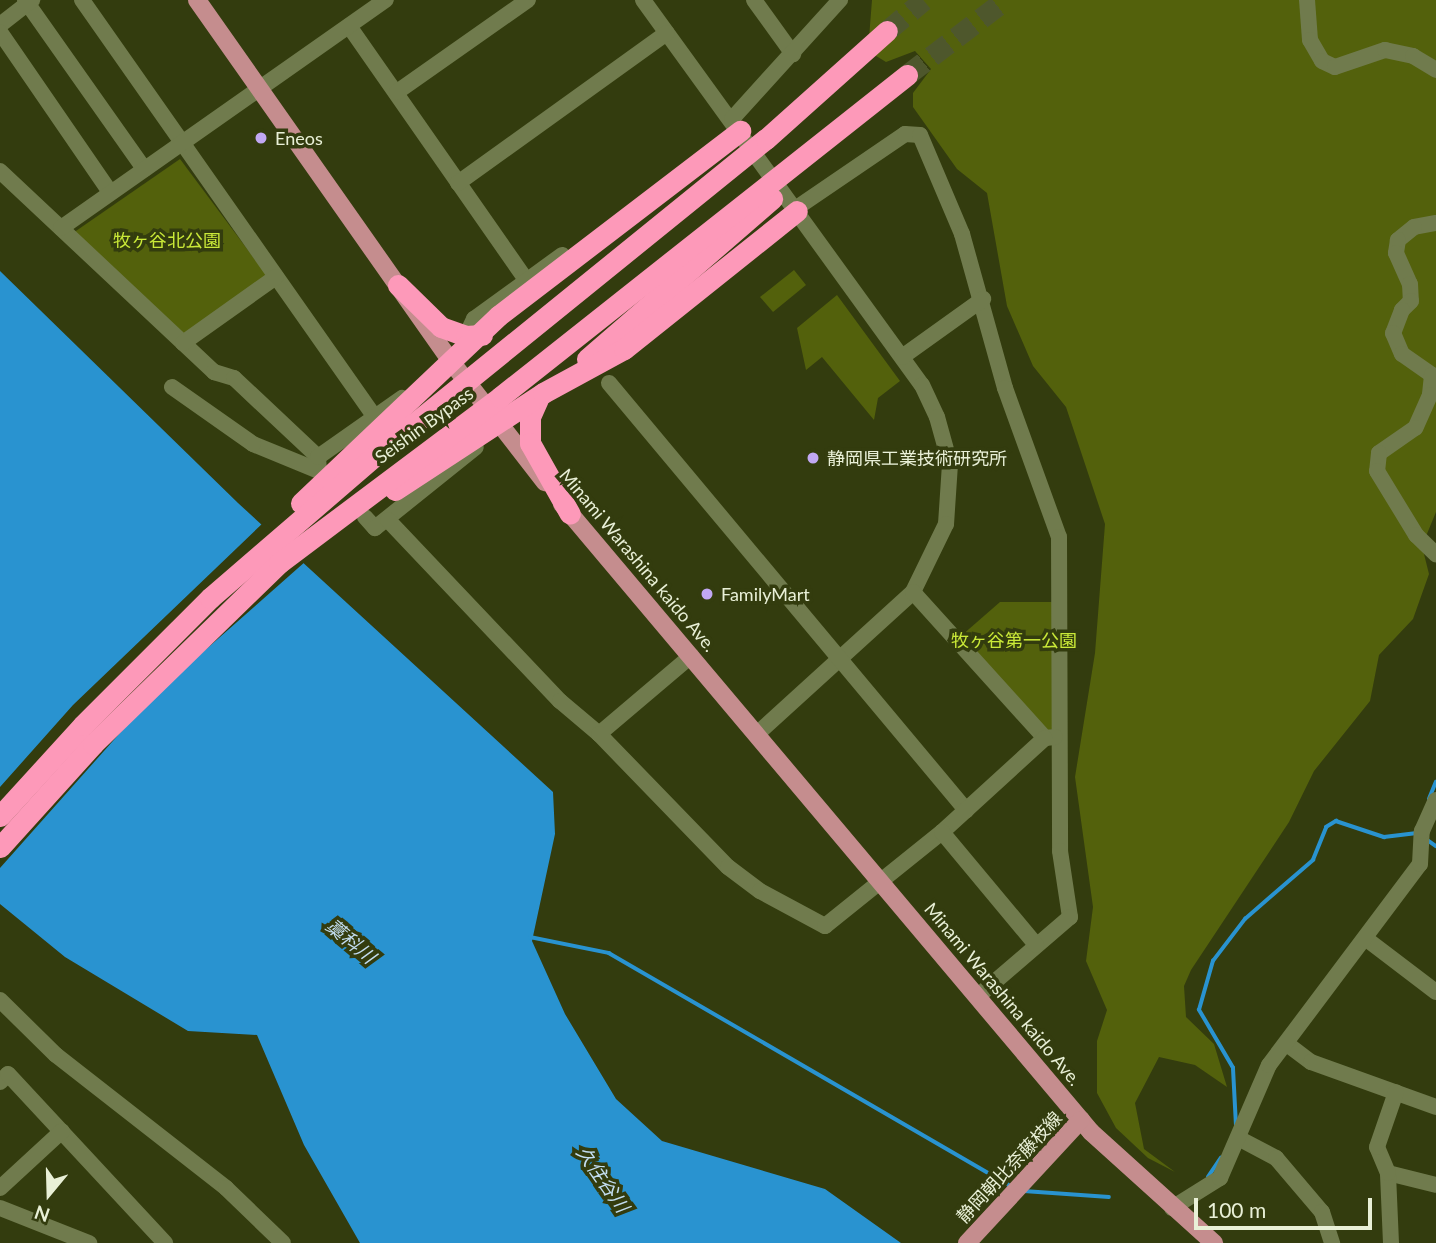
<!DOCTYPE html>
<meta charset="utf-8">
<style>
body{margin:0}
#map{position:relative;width:1436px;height:1243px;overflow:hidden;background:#333c0e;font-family:Lato,"Noto Sans JP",sans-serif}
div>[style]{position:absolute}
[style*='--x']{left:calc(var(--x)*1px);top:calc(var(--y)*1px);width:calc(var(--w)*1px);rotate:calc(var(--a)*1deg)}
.green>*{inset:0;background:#53610c}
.water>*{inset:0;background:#2993d0}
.pier>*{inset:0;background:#333c0e}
.stream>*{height:3.5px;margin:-1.75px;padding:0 1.75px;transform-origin:1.75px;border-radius:1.75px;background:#2993d0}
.highway-tunnel>*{height:21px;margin-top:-10.5px;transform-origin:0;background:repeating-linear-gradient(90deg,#4e572c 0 21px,transparent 0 31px)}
.minor>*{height:16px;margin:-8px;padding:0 8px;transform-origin:8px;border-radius:8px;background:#707b4d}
.major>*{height:18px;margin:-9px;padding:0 9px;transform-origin:9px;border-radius:9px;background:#c58d8e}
.highway>*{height:21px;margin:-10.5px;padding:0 10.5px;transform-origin:10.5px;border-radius:10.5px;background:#fd99b9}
.dots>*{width:19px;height:19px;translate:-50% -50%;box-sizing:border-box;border:4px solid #333c0e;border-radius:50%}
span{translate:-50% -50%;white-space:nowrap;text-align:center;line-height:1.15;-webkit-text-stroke:7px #333c0e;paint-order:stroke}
.poi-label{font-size:18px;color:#e9f0d7}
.left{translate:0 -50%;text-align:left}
.park-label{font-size:18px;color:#cae938}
.street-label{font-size:18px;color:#e9f0d7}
.water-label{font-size:19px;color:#c3ddf0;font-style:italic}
.north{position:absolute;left:14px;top:1159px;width:70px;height:70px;-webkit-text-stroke:5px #333c0e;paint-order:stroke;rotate:199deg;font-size:19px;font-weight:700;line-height:28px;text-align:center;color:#e9f0d7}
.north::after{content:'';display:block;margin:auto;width:24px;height:32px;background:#e9f0d7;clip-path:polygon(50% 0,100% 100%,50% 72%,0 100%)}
.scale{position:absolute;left:1194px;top:1198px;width:178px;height:32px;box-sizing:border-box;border:4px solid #e9f0d7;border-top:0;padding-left:9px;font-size:21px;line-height:24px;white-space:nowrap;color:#e9f0d7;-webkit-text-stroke:5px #333c0e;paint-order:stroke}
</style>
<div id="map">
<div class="green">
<i style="clip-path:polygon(872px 0,1436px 0,1436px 512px,1422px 546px,1429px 574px,1413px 619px,1379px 655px,1370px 701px,1314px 771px,1289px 822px,1191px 970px,1184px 986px,1186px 1017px,1214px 1044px,1227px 1087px,1195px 1065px,1159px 1057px,1135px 1103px,1144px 1149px,1175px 1172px,1148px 1158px,1116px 1128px,1097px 1093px,1097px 1041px,1107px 1010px,1086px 961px,1093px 907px,1075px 777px,1095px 653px,1105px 524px,1066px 407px,1033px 366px,1007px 306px,987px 193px,957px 169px,913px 107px,913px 93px,931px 69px,915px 51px,886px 62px,868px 51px)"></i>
<i style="clip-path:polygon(180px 159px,268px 277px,183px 336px,73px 233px)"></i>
<i style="clip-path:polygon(794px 270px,806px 285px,773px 312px,760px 297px)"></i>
<i style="clip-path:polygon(837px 295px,900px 381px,878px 398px,874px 420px,822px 357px,806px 370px,797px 328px)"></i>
<i style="clip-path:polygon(1000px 602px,1053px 602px,1052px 729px,1045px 732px,961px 636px)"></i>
</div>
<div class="water">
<i style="clip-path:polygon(0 271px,238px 503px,553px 792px,555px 834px,532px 941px,565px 1014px,616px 1099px,662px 1141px,825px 1189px,901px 1243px,360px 1243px,304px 1145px,257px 1035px,188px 1031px,65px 957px,0 904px)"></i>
</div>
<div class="pier">
<i style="clip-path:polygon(264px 522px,306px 561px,152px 697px,0 868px,0 787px,73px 705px)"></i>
</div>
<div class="stream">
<i style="--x:1429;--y:799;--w:18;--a:-68"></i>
<i style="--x:1426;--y:839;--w:12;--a:35"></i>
<i style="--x:530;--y:937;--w:81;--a:11.4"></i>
<i style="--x:609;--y:953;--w:465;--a:30.1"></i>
<i style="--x:1236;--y:1126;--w:58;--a:-93"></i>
<i style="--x:1233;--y:1068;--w:67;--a:-120.4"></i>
<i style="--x:1199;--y:1010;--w:51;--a:-74.1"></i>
<i style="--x:1213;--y:961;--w:53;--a:-52.7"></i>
<i style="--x:1245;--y:919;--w:90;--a:-40.9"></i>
<i style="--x:1313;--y:860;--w:35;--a:-68"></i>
<i style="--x:1326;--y:827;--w:12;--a:-31"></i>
<i style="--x:1336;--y:821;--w:51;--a:18.4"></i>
<i style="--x:1384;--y:837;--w:33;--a:-7"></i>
<i style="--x:1208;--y:1177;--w:23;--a:-56"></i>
<i style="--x:1024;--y:1191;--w:85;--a:4"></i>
</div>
<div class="highway-tunnel">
<i style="--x:887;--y:31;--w:48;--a:-40"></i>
<i style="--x:907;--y:75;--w:123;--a:-37.4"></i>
</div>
<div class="minor">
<i style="--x:25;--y:0;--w:207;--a:54.8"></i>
<i style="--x:82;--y:0;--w:508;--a:54.93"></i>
<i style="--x:643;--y:0;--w:475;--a:54.1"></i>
<i style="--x:922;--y:385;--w:35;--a:65"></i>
<i style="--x:937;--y:417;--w:49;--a:74.5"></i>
<i style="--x:950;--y:464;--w:60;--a:93.8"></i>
<i style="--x:946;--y:524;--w:76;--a:115.9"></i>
<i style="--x:913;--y:592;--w:211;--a:137.7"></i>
<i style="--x:754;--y:0;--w:67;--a:54.2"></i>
<i style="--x:1307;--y:0;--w:40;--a:85.7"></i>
<i style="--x:1310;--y:40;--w:24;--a:60"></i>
<i style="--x:1322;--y:61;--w:14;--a:25"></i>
<i style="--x:1335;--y:67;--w:53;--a:-18.8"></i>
<i style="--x:1385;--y:50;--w:29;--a:12"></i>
<i style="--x:1413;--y:56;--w:27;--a:31"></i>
<i style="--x:0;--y:25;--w:41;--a:-38"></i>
<i style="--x:349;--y:26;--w:310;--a:55.1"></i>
<i style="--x:0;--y:32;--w:194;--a:55.5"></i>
<i style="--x:397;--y:92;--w:160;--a:-35.1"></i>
<i style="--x:732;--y:119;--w:161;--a:-47.8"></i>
<i style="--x:0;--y:171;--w:294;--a:43.2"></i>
<i style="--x:214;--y:372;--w:21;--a:17"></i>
<i style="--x:234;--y:378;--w:115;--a:43.2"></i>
<i style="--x:318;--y:457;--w:14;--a:86"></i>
<i style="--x:319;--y:471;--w:71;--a:-157.8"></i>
<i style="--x:253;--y:444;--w:99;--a:-144.9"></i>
<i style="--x:458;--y:183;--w:257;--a:-35.7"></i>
<i style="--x:795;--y:209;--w:133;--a:-34.3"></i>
<i style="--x:905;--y:134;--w:15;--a:4"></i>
<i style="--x:920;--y:135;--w:108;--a:67"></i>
<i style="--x:962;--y:234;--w:160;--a:74.4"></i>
<i style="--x:1005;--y:388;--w:158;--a:70.1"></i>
<i style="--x:1059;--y:537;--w:314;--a:89.8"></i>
<i style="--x:1060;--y:851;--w:67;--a:81.4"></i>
<i style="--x:1070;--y:917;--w:121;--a:139.3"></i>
<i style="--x:1436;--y:223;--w:22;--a:170"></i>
<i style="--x:1414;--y:227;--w:21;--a:141"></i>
<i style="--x:1398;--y:240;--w:13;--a:99"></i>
<i style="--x:1396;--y:253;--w:34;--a:66"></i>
<i style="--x:1410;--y:284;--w:17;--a:87"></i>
<i style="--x:1411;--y:301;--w:13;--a:135"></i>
<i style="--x:1402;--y:310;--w:25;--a:111"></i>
<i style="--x:1393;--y:333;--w:23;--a:67"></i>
<i style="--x:1402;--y:354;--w:37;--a:35"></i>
<i style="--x:1432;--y:375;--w:20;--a:96"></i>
<i style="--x:1430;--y:395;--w:36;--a:114"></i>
<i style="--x:1415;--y:428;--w:44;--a:145.2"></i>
<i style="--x:1379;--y:453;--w:18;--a:96"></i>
<i style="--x:1377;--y:471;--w:75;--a:58.6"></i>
<i style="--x:1416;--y:535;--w:28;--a:44"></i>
<i style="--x:61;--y:228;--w:397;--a:-35.1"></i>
<i style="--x:466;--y:336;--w:19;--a:-65"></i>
<i style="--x:474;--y:319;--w:109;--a:-36"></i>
<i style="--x:183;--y:343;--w:114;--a:-35.4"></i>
<i style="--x:902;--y:357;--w:100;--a:-35.6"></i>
<i style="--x:609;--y:383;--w:557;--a:50.1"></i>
<i style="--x:318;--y:457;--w:103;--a:-35.1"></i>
<i style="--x:365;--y:517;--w:15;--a:48"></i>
<i style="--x:375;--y:528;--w:129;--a:-38.7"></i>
<i style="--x:388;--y:520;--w:250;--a:46.5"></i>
<i style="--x:560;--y:701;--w:51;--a:40.2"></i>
<i style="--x:599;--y:734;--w:121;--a:-40.3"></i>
<i style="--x:913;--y:592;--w:197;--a:47.9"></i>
<i style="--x:1045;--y:738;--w:10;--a:-6"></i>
<i style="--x:599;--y:734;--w:185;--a:45.9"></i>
<i style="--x:728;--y:867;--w:40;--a:37"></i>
<i style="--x:760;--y:891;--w:74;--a:28.3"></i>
<i style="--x:825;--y:926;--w:150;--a:-38.8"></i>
<i style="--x:942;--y:832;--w:139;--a:-42.4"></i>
<i style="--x:942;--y:832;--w:147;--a:50.2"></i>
<i style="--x:1365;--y:938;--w:89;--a:37.3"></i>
<i style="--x:0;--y:1000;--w:78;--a:44.5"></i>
<i style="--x:56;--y:1055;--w:216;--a:38"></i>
<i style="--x:226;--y:1188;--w:79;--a:44"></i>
<i style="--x:1287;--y:1044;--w:30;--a:37"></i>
<i style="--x:1311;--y:1062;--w:133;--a:19.8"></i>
<i style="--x:0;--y:1082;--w:11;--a:-45"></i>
<i style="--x:8;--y:1074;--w:231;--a:47.1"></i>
<i style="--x:1240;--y:1139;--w:41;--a:27.8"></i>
<i style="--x:1276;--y:1158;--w:71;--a:49.6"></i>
<i style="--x:1322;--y:1212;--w:33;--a:72"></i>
<i style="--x:1388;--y:1173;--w:49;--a:14"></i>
<i style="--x:0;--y:1188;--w:84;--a:-42.6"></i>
<i style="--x:0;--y:1208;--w:96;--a:21.5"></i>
<i style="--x:1172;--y:1208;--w:57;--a:-32"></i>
<i style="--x:1220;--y:1178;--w:123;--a:-66.6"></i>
<i style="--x:1269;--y:1065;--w:251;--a:-53.1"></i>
<i style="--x:1420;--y:864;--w:33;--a:-87"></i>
<i style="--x:1422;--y:831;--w:34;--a:-66"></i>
<i style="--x:1391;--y:1243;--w:70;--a:-92.5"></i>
<i style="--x:1388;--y:1173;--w:28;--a:-113"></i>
<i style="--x:1377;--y:1147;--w:58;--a:-70.9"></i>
</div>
<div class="major">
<i style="--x:197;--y:0;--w:445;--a:54.9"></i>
<i style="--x:453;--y:364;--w:150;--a:52.1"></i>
<i style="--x:562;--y:504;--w:821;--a:49.89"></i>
<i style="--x:1091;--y:1132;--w:166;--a:42.1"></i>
<i style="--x:967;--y:1243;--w:168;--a:-47.2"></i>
</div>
<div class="highway">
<i style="--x:398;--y:285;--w:60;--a:44.3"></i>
<i style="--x:441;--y:327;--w:27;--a:20"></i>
<i style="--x:466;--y:336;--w:16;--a:-4"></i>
<i style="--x:587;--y:359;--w:245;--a:-40.9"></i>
<i style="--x:538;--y:399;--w:20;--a:114"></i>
<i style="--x:530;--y:417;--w:26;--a:90"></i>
<i style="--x:530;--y:443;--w:81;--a:60.6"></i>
<i style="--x:395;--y:490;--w:177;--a:-33.2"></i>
<i style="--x:543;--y:393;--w:92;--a:-28.5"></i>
<i style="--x:624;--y:349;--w:221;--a:-38.6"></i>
<i style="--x:301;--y:503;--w:272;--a:-43.5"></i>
<i style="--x:498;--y:316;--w:305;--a:-37.4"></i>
<i style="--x:0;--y:816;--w:123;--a:-47.6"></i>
<i style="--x:83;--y:725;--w:180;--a:-45"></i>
<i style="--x:210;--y:598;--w:230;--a:-40.8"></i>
<i style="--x:384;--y:448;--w:491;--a:-39"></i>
<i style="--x:766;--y:139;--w:162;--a:-41.8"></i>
<i style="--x:0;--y:847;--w:139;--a:-47.9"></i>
<i style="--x:93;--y:744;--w:260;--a:-44.2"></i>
<i style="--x:279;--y:563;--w:276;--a:-36.9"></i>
<i style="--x:500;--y:397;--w:519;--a:-38.35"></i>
</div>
<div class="dots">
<i style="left:261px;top:138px;background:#c1a8f3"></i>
<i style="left:813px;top:458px;background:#c1a8f3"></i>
<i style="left:707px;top:594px;background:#c1a8f3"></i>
</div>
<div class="poi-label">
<span class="left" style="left:275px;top:138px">Eneos</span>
<span class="left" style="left:827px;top:458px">静岡県工業技術研究所</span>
<span class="left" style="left:721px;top:594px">FamilyMart</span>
</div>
<div class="park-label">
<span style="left:167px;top:240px">牧ヶ谷北公園</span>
<span style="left:1014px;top:640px">牧ヶ谷第一公園</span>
</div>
<div class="street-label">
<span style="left:424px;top:425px;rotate:-36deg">Seishin Bypass</span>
<span style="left:638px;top:560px;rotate:50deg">Minami Warashina kaido Ave.</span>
<span style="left:1003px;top:994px;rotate:50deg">Minami Warashina kaido Ave.</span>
<span style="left:1009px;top:1167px;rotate:-47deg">静岡朝比奈藤枝線</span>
</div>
<div class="water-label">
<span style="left:351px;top:941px;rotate:40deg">藁科川</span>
<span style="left:603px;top:1179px;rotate:55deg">久住谷川</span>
</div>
<div class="north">N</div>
<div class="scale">100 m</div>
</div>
